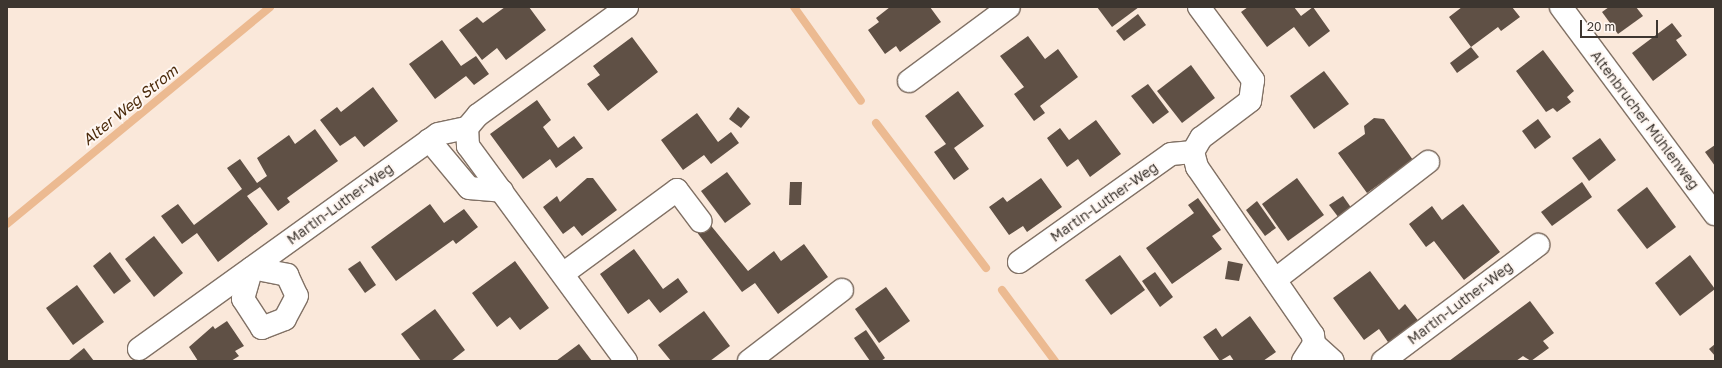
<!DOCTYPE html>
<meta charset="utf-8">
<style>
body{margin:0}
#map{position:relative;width:1722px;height:368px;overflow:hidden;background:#fae8da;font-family:"Golos Text",sans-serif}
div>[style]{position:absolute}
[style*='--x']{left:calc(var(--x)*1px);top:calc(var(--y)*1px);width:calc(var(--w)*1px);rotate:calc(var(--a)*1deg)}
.stream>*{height:8px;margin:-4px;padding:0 4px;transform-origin:4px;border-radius:4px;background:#ecba91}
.building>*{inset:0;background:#5f5045}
.roads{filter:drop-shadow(1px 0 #817165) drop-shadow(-1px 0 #817165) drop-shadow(0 1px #817165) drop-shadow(0 -1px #817165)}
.minor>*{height:22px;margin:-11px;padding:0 11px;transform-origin:11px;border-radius:11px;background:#fff}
span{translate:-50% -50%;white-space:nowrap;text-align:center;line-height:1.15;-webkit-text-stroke:4px #fff7f2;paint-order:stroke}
.street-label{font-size:14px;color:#3d3630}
.water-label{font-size:15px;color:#4b2a0a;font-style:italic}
.frame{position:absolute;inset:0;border:8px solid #3d3630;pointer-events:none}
.scale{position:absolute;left:1580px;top:20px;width:78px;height:18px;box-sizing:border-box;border:2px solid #3d3630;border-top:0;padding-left:5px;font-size:12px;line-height:14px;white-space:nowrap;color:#3d3630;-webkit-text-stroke:3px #fff7f2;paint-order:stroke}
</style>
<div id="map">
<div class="stream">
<i style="--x:794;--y:7;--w:115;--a:54.5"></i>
<i style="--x:876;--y:123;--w:182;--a:52.8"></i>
<i style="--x:7;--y:224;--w:341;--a:-39.5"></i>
<i style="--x:1002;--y:290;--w:89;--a:53.3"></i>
</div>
<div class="building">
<i style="clip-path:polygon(505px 7px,529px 7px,546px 30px,506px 60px,497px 48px,482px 60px,459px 30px,477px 17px,483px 23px)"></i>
<i style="clip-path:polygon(890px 7px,930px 7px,941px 22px,900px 52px,896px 46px,885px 54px,868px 30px,879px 22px,876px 18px)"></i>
<i style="clip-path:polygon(1097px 7px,1139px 7px,1112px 27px)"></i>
<i style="clip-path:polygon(1248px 7px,1294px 7px,1301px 16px,1313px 7px,1330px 31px,1309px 47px,1294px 27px,1267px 47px,1241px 12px)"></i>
<i style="clip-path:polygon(1462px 7px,1512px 7px,1520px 17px,1501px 31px,1498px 27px,1471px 47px,1449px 17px)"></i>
<i style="clip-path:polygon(1609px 7px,1636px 7px,1643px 16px,1618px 34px,1602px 12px)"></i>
<i style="clip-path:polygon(1138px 14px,1146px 25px,1124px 41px,1116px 31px)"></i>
<i style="clip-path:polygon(1672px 23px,1682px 36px,1676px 40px,1687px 55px,1653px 81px,1632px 53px)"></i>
<i style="clip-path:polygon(1028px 36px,1045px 59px,1058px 49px,1078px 77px,1040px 106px,1045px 113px,1034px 121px,1014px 94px,1024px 87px,1000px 56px)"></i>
<i style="clip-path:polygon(632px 37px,658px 72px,608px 111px,587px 84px,600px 75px,593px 66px)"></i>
<i style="clip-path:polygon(442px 40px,461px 66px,476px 56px,489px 74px,474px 85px,466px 76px,435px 99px,409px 64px)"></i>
<i style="clip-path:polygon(1471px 47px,1479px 57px,1457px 73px,1450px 63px)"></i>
<i style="clip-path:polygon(1543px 50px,1574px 91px,1567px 97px,1571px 102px,1557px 112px,1553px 108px,1546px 112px,1516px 71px)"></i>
<i style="clip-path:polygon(1191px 65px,1215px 98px,1182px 123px,1157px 91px)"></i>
<i style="clip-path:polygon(1324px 71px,1349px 104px,1314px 129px,1290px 96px)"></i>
<i style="clip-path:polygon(1148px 84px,1169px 112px,1153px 124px,1131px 96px)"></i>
<i style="clip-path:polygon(373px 87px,398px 121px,364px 147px,355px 136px,340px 146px,320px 120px,337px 107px,341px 112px)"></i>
<i style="clip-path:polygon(958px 91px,984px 126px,954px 148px,969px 169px,954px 180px,934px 152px,946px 144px,925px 116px)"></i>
<i style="clip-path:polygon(537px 100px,551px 120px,543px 127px,558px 148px,574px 136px,583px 148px,556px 168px,550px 159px,523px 179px,490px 134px)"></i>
<i style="clip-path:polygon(738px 107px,750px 117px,741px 128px,729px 119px)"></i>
<i style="clip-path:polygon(697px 113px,718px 142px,731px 132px,739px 143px,711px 164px,704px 155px,683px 170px,661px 140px)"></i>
<i style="clip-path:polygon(1374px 118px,1384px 119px,1413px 160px,1367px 193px,1338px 153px,1365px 134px,1364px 126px)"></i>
<i style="clip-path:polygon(1538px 119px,1551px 137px,1535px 149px,1522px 131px)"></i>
<i style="clip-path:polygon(1096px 120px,1121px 154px,1090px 177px,1078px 159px,1067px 167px,1047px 138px,1060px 128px,1069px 140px)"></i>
<i style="clip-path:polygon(315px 129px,338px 161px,287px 198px,290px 202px,278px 211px,260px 187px,247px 196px,268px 224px,218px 262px,197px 233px,182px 244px,161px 216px,178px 204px,194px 225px,242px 189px,227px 168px,240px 159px,257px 183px,267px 176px,257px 158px,289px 135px,295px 144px)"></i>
<i style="clip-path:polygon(1600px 138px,1616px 160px,1589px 181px,1572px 158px)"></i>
<i style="clip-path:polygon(1715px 145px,1715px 166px,1705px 152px)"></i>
<i style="clip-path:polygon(727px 172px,751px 204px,725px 223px,701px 191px)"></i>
<i style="clip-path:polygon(587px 178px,593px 178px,617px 210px,582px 236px,574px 226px,563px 234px,543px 207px,557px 196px,560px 202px)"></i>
<i style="clip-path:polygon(1041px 178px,1062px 207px,1027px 232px,1023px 226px,1009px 235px,989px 207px,1003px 197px,1007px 202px)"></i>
<i style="clip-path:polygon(1297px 178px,1324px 215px,1288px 241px,1262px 204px)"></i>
<i style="clip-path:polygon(790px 182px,802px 182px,801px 205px,789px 205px)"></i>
<i style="clip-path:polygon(1582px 182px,1592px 197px,1552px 226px,1541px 212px)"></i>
<i style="clip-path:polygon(1647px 187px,1676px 227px,1647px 249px,1617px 210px)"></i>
<i style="clip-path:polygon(1343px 196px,1352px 209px,1339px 218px,1329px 205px)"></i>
<i style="clip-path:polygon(1198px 198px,1221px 230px,1212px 236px,1222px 249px,1172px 284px,1146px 248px,1194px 213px,1188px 205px)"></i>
<i style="clip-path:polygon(1257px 201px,1276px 228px,1265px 236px,1246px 210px)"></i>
<i style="clip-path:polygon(430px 204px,444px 223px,464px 209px,478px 227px,456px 244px,453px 240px,396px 281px,371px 247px)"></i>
<i style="clip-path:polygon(1463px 204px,1500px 252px,1464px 280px,1434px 241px,1426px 247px,1409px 224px,1432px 206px,1442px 220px)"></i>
<i style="clip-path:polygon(708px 222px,748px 271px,774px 251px,781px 261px,804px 244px,828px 277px,778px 314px,755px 283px,742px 292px,696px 231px)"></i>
<i style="clip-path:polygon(154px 236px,183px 273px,154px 297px,125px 259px)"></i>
<i style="clip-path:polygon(634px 249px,663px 289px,678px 278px,688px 292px,660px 313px,649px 299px,628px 314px,600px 274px)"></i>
<i style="clip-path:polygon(110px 252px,131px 281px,114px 294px,93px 266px)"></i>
<i style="clip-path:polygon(1120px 255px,1145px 290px,1111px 315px,1085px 280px)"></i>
<i style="clip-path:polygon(1690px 255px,1715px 289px,1680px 316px,1655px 283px)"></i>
<i style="clip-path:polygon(360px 261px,376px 285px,365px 293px,348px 269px)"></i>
<i style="clip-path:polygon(515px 261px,549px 308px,520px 330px,510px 317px,497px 327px,472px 293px)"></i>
<i style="clip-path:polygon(1228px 261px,1243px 264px,1239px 281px,1225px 279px)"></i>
<i style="clip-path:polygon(1370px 271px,1399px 310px,1405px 304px,1420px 323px,1390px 345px,1379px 329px,1364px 340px,1333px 298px)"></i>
<i style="clip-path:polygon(1155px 272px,1173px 297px,1160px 307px,1142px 281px)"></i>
<i style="clip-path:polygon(77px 285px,104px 322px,73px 345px,46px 308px)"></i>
<i style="clip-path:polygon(886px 287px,910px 321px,879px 343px,855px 309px)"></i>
<i style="clip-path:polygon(1530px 301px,1554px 333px,1543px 341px,1549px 348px,1531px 361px,1523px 356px,1516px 361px,1449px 361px)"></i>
<i style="clip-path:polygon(435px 309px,465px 350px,451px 361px,421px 361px,401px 334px)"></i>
<i style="clip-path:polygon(704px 311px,730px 346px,710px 361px,671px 361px,658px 345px)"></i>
<i style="clip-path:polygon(1250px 316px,1276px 352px,1263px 361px,1234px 361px,1230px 355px,1220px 361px,1203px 337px,1216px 328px,1222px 337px)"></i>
<i style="clip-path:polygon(227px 321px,244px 346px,235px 351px,239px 356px,231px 361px,198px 361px,189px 347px,213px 326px,215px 329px)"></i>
<i style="clip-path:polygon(866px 330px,885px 358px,881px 361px,870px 361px,854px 338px)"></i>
<i style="clip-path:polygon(579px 344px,592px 361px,556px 361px)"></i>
<i style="clip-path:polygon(1715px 344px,1715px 356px,1709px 349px)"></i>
<i style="clip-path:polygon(84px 348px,94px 361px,68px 361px)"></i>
</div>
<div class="roads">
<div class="minor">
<i style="--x:1199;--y:7;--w:91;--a:53.5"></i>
<i style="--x:1253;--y:80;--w:21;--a:98"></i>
<i style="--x:1250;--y:101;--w:61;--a:142.9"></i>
<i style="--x:1201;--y:138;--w:16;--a:120"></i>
<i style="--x:1193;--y:152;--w:16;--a:75"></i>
<i style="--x:1197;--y:167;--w:204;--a:55.4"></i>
<i style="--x:1313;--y:335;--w:9;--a:84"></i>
<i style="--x:1314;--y:344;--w:20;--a:123"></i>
<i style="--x:1561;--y:7;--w:258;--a:53.4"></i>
<i style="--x:909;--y:81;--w:124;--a:-36.5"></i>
<i style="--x:429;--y:140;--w:62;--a:50.2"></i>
<i style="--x:469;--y:188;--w:33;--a:5"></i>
<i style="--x:1019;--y:262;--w:186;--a:-35.4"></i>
<i style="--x:1171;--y:154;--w:22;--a:-5"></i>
<i style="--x:252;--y:268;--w:36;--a:11"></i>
<i style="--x:287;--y:275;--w:23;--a:65"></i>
<i style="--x:297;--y:296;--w:26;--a:118"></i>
<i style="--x:285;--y:319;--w:25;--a:159"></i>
<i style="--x:262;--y:328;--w:35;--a:-123"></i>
<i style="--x:243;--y:299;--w:32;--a:-74"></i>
<i style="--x:564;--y:273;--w:140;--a:-36.3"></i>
<i style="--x:677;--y:190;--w:39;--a:53"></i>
<i style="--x:1276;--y:279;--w:192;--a:-37.6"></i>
<i style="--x:1314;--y:344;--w:25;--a:42"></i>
<i style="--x:139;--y:349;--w:368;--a:-35.7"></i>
<i style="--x:438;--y:134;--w:30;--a:-12"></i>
<i style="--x:626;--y:361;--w:267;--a:-126.3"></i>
<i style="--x:468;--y:146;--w:18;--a:-93"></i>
<i style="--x:467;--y:128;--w:17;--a:-50"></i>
<i style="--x:478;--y:115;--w:184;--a:-35.9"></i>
<i style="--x:749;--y:361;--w:117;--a:-37.4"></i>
<i style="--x:1383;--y:361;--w:194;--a:-36.8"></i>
</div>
</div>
<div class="street-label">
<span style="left:1645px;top:120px;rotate:53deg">Altenbrucher Mühlenweg</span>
<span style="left:1104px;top:202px;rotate:-35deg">Martin-Luther-Weg</span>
<span style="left:340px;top:204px;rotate:-36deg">Martin-Luther-Weg</span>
<span style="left:1460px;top:303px;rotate:-37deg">Martin-Luther-Weg</span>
</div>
<div class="water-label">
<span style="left:130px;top:105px;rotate:-39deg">Alter Weg Strom</span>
</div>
<div class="frame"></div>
<div class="scale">20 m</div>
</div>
